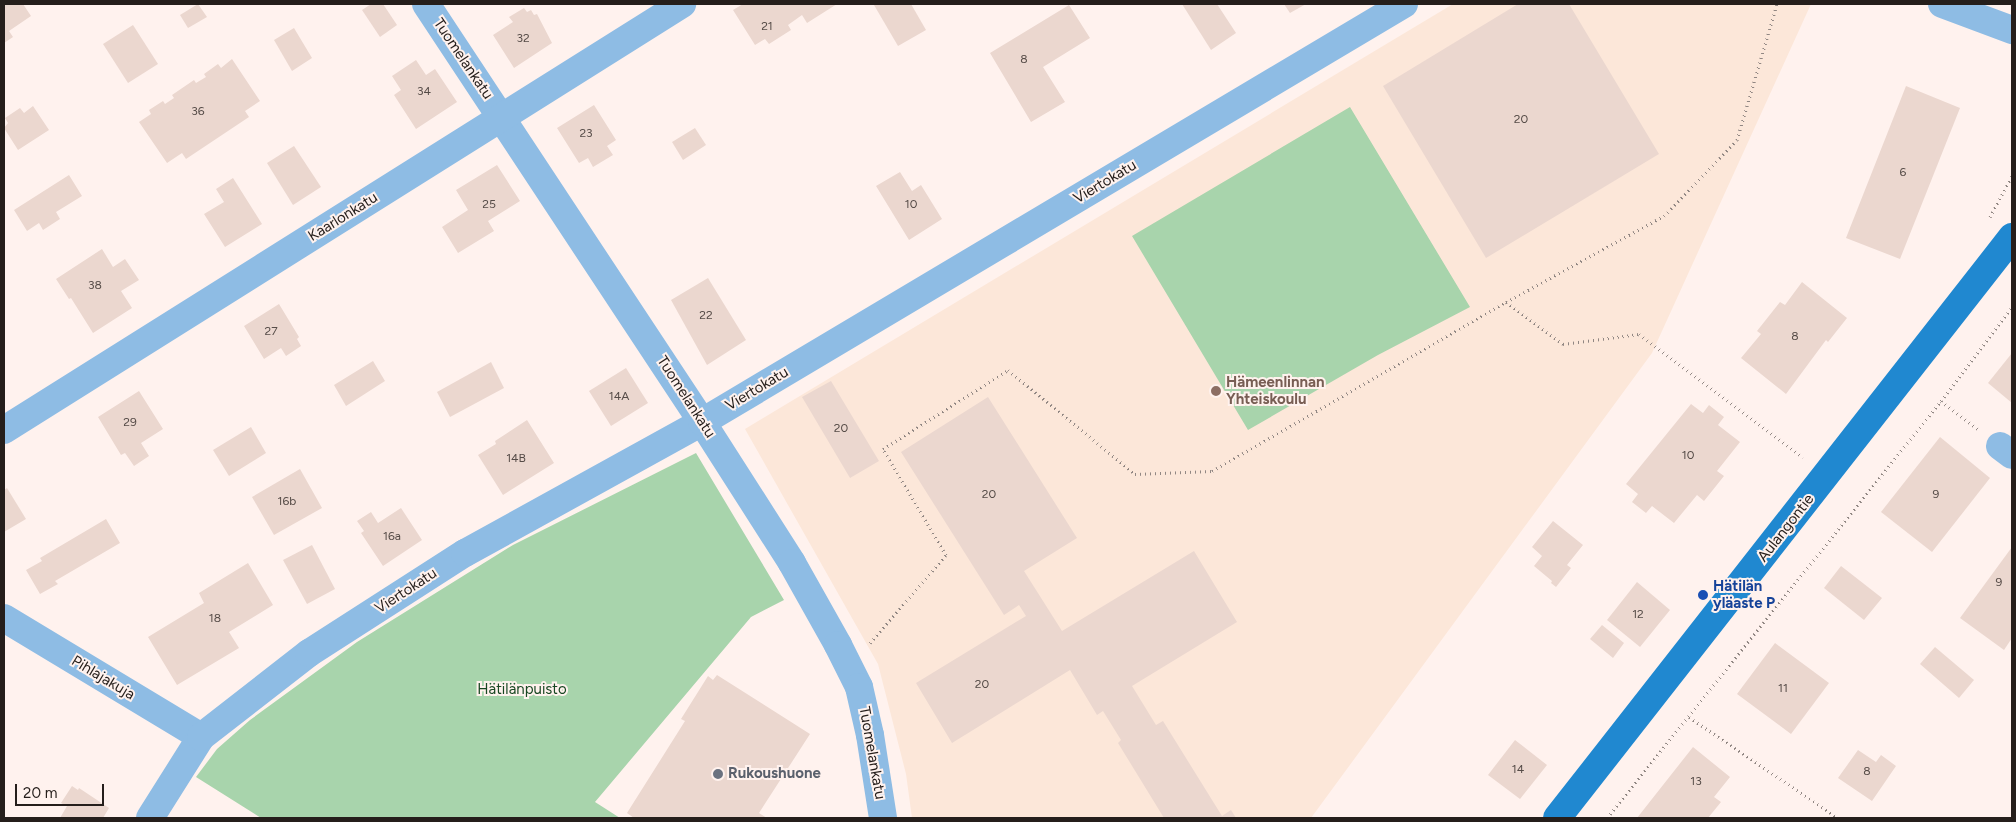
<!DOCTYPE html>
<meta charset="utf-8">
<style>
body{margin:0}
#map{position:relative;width:2016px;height:822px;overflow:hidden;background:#fff2ee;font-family:Figtree,sans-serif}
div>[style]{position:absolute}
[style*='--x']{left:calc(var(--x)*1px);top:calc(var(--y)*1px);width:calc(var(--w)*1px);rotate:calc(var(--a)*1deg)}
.education>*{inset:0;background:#fce7d9}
.green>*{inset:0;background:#a8d4ac}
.building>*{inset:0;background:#ebd7cf}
.path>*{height:3px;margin-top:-1.5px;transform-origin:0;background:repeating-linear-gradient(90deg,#918783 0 1px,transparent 0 5px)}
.minor>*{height:28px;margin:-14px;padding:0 14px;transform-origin:14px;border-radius:14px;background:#8ebce4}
.major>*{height:28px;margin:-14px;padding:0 14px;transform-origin:14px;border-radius:14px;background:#2088d0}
.dots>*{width:14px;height:14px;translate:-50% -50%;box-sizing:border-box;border:2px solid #fff2ee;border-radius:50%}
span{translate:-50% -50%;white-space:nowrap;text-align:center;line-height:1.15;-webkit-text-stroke:4px #fff2ee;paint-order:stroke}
.number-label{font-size:12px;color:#564c48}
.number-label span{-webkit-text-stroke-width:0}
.street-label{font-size:15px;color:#251e1b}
.education-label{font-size:15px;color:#785e54;font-weight:700}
.left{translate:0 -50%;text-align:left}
.transit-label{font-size:15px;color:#164399;font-weight:700}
.park-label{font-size:15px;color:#184722}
.worship-label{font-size:15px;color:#5b616d;font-weight:700}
.frame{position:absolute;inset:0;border:5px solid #251e1b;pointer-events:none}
.scale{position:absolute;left:15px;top:784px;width:89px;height:22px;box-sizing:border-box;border:2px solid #251e1b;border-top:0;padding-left:6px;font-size:15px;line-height:18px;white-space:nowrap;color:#251e1b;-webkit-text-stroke:4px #fff2ee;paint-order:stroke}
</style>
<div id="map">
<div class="education">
<i style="clip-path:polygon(1453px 4px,1811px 4px,1652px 353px,1311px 818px,912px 818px,906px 774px,878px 664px,745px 429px)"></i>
</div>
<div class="green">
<i style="clip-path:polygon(1350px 107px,1470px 307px,1378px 355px,1248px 430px,1132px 236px)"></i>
<i style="clip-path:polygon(696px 453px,784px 600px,751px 617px,595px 802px,620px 818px,261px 818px,196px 777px,217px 749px,250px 720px,357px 642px,513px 545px)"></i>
</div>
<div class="building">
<i style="clip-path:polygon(4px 4px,23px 4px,31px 16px,9px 31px,13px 37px,4px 43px)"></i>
<i style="clip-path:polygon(198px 4px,207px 17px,188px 28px,180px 15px)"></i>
<i style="clip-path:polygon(371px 4px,383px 4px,397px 25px,380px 37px,362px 10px)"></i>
<i style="clip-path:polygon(743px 4px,837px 4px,807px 23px,802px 15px,788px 25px,791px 30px,769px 44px,765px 39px,755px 45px,733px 10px)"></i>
<i style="clip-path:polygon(877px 4px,911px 4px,926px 30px,898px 46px,874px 5px)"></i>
<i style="clip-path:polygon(1182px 4px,1217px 4px,1236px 33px,1211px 50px)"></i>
<i style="clip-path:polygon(1284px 4px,1306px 4px,1290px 13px)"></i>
<i style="clip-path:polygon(1518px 4px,1569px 4px,1659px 154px,1486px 258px,1383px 86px)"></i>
<i style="clip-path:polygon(1069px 5px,1090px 38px,1043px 67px,1065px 102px,1031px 122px,990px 53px)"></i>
<i style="clip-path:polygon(524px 8px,527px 12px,531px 10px,534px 15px,537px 14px,552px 43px,514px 68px,493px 35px,513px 22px,509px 17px)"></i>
<i style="clip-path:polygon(133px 25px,158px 64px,128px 83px,103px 44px)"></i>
<i style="clip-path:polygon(294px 28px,312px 58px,292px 71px,274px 40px)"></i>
<i style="clip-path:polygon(232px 59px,260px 101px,245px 111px,249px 117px,186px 159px,182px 153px,167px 163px,139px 122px,151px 114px,149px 110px,163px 101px,165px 104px,174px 98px,172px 95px,194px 80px,196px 83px,206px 77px,204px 74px,218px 64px,221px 68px)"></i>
<i style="clip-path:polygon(416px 60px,426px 75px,435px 69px,457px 102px,416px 129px,394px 95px,401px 90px,392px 76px)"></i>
<i style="clip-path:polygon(1906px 86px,1960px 108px,1900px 259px,1846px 238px)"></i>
<i style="clip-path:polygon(594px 105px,616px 140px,607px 146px,613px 155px,593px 167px,588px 158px,579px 163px,557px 128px)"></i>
<i style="clip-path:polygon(33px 106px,49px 130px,18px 150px,4px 128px,8px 123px,5px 118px,20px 108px,24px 113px)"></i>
<i style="clip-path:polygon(695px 128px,706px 145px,683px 160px,672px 142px)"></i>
<i style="clip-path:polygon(294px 146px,321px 187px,293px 205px,267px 163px)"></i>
<i style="clip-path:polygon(497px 165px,520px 201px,488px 221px,494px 231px,458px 253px,442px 227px,468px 210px,456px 190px)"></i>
<i style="clip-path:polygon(900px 172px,912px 191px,921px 185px,942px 219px,909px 240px,876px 186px)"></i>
<i style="clip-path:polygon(69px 175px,82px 196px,56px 212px,60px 219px,43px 230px,39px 223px,27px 231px,14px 210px)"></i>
<i style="clip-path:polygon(233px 178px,262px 224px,225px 247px,204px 214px,224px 202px,216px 189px)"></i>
<i style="clip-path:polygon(102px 249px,113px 267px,125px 259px,139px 280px,121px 291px,132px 308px,93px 333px,71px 298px,69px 299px,56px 279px)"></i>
<i style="clip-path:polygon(708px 278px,746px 340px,707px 365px,671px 300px)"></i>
<i style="clip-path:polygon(1802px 282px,1847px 318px,1828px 342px,1826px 340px,1786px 394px,1741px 358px,1761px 334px,1757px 331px,1780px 302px,1785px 305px)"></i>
<i style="clip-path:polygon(279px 304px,299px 337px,297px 339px,301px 346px,286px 356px,281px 348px,264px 359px,244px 326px)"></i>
<i style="clip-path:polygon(2012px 353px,2012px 403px,1988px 383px)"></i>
<i style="clip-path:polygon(373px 361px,385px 381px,346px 406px,334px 385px)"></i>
<i style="clip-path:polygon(491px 362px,504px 388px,450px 417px,437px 392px)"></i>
<i style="clip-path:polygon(626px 368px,648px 403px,611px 426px,589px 391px)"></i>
<i style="clip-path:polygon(831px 381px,879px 461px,850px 478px,802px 397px)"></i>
<i style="clip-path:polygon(139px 391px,163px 429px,141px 443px,149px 456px,134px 466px,125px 453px,121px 455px,98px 417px)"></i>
<i style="clip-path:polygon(988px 397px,1077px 538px,1024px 571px,1062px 631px,1194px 551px,1237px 622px,1132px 686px,1156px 725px,1163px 721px,1222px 816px,1231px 810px,1236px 818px,1164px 818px,1118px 743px,1121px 740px,1103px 711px,1097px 715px,1070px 670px,952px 743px,916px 683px,1026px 616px,1019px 605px,1004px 615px,901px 452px)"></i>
<i style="clip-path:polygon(1691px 404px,1703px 413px,1709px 405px,1724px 417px,1718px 425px,1740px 442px,1717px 471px,1724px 476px,1704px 501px,1697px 495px,1674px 523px,1652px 506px,1646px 513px,1632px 502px,1638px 494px,1626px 484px)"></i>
<i style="clip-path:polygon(527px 420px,554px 463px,503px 495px,478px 455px,496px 444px,495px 441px)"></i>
<i style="clip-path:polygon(251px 427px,266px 453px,229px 476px,213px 450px)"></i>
<i style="clip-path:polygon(1940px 437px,1990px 478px,1932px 552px,1881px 512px)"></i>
<i style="clip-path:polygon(300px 469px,322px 508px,274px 535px,252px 497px)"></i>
<i style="clip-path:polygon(7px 488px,26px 519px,4px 532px,4px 490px)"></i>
<i style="clip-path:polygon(401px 508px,422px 540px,383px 566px,361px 533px,364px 531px,357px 521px,371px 512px,378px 523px)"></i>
<i style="clip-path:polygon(106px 519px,120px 543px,55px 581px,58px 584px,40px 594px,26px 570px,42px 561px,40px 558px)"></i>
<i style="clip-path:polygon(1553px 521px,1583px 545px,1567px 565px,1571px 568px,1556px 587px,1551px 583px,1552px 581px,1534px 566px,1542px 556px,1532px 547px)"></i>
<i style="clip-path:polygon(312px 545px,335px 589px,307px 604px,283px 560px)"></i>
<i style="clip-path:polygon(2012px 547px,2012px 638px,2004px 650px,1960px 618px)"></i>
<i style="clip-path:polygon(248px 563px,273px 605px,229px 632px,239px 648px,177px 685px,148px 637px,204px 603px,199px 593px)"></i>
<i style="clip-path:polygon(1841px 566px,1882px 598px,1864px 620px,1824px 588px)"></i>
<i style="clip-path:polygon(1637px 582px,1670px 610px,1640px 647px,1607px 620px)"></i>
<i style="clip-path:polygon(1602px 625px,1624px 643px,1613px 658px,1590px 639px)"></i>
<i style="clip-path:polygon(1775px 643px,1829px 683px,1791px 734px,1737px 694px)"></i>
<i style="clip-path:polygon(1935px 647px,1974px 680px,1959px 698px,1920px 664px)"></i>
<i style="clip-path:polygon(717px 675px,810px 734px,759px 813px,767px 818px,634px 818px,627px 813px,685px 721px,681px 719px,708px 676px,713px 680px)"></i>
<i style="clip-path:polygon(1515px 740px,1547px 765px,1520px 799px,1488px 775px)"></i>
<i style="clip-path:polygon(1693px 747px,1730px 777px,1714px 797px,1721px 802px,1708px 818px,1637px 818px)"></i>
<i style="clip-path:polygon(1858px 750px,1876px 762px,1881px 755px,1896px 766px,1872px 801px,1838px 778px)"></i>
<i style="clip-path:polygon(72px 786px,78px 790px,79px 788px,109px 808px,103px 818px,60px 818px,67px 806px,61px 803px)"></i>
</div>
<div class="path">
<i style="--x:1990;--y:217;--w:47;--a:-61.8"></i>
<i style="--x:1506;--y:302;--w:71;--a:36.4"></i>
<i style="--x:1563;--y:344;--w:77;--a:-7.5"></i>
<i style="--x:1639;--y:334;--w:205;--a:36.9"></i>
<i style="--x:1941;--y:401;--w:46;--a:37.1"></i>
<i style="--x:870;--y:643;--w:116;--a:-49.2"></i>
<i style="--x:946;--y:555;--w:123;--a:-120.7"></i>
<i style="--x:883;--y:449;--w:148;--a:-32.3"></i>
<i style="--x:1008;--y:370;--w:164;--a:39.3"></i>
<i style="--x:1135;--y:474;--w:77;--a:-2.2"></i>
<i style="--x:1212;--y:471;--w:339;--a:-29.9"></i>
<i style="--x:1506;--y:302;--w:180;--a:-28.6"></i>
<i style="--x:1664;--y:216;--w:105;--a:-46.2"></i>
<i style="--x:1737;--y:140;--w:142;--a:-73.6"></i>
<i style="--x:1689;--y:717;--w:180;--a:34.1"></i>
<i style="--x:1607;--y:818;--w:534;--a:-51.31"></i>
<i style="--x:1941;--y:401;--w:118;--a:-52.9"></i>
</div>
<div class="minor">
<i style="--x:426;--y:4;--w:501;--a:56.56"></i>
<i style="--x:702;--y:422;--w:167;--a:57.4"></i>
<i style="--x:792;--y:563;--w:94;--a:60.7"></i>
<i style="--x:838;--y:645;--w:47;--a:63.4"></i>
<i style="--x:859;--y:687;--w:49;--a:77.1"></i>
<i style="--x:870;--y:735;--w:84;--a:81.1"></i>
<i style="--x:1942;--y:4;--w:75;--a:20.4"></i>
<i style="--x:4;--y:430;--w:801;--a:-32.14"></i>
<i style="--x:2000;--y:446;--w:15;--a:37"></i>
<i style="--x:4;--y:618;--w:230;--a:31.1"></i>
<i style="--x:150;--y:818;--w:96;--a:-57.8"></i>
<i style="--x:201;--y:737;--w:137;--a:-37.9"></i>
<i style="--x:309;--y:653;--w:185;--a:-32.7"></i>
<i style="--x:465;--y:553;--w:271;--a:-28.9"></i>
<i style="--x:702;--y:422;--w:817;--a:-30.77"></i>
</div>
<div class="major">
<i style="--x:1557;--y:818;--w:738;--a:-51.93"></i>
</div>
<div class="dots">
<i style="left:1216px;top:391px;background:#8d6e63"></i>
<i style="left:1703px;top:595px;background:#1a4fb4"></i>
<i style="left:718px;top:774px;background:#6b7280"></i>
</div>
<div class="number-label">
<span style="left:767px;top:27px">21</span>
<span style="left:523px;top:39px">32</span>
<span style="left:1024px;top:60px">8</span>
<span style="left:424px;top:92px">34</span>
<span style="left:198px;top:112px">36</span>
<span style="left:1521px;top:120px">20</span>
<span style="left:586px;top:134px">23</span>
<span style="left:1903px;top:173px">6</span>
<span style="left:489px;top:205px">25</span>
<span style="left:911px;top:205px">10</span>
<span style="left:95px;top:286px">38</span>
<span style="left:706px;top:316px">22</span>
<span style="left:271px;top:332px">27</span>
<span style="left:1795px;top:337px">8</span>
<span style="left:619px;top:397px">14A</span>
<span style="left:130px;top:423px">29</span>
<span style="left:841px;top:429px">20</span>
<span style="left:1688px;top:456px">10</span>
<span style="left:516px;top:459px">14B</span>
<span style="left:989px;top:495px">20</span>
<span style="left:1936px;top:495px">9</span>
<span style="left:287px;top:502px">16b</span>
<span style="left:392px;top:537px">16a</span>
<span style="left:1999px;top:583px">9</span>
<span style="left:1638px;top:615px">12</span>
<span style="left:215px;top:619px">18</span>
<span style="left:982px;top:685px">20</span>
<span style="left:1783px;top:689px">11</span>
<span style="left:1518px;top:770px">14</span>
<span style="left:1867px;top:772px">8</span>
<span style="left:1696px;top:782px">13</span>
</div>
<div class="street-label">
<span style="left:463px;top:59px;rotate:56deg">Tuomelankatu</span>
<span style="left:1105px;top:182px;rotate:-31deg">Viertokatu</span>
<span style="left:343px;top:217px;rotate:-32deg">Kaarlonkatu</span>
<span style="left:757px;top:389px;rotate:-31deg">Viertokatu</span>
<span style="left:686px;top:397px;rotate:57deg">Tuomelankatu</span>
<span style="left:1786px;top:528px;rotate:-52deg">Aulangontie</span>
<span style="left:406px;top:591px;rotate:-33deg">Viertokatu</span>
<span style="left:103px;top:678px;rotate:31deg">Pihlajakuja</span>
<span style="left:872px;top:753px;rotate:80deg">Tuomelankatu</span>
</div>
<div class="education-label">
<span class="left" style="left:1226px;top:391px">Hämeenlinnan<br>Yhteiskoulu</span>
</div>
<div class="transit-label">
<span class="left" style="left:1713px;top:595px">Hätilän<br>yläaste P</span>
</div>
<div class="park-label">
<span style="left:522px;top:690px">Hätilänpuisto</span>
</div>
<div class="worship-label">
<span class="left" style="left:728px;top:774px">Rukoushuone</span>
</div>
<div class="frame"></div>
<div class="scale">20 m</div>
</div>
